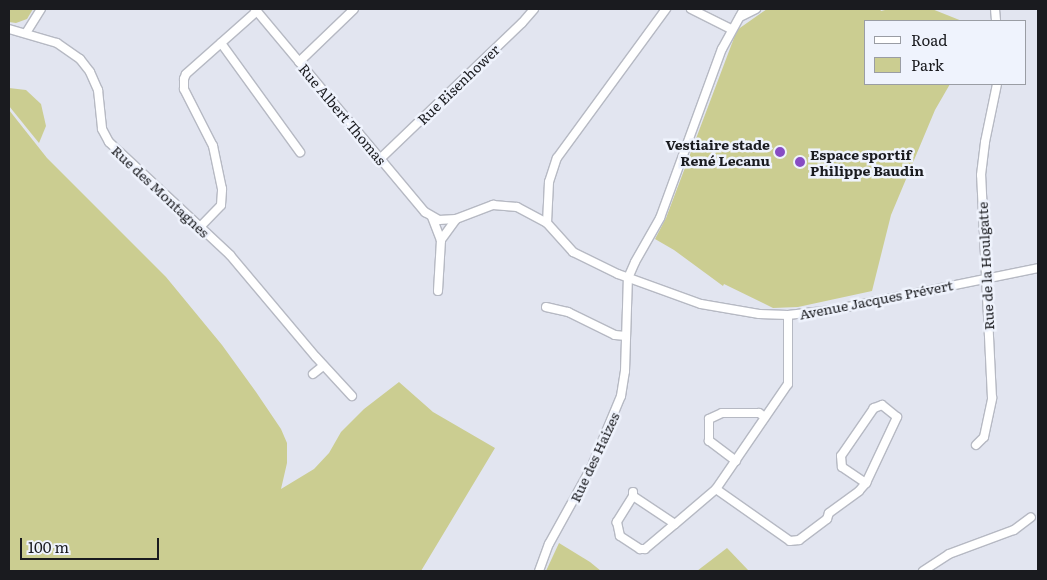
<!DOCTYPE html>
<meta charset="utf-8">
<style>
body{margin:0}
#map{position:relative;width:1047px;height:580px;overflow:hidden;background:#e2e5f0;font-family:Literata,serif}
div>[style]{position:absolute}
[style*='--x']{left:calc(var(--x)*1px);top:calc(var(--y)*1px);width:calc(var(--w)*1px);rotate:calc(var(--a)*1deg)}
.green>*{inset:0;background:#cbcd91}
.roads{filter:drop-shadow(1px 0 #b6b9c3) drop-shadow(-1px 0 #b6b9c3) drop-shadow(0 1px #b6b9c3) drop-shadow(0 -1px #b6b9c3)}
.minor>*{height:8px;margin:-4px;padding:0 4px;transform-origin:4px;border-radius:4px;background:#fff}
.dots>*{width:14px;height:14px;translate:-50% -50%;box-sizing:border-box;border:2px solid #eff3fd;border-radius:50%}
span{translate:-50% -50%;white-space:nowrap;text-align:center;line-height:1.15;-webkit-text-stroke:5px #eff3fd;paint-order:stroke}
.street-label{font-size:14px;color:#1a1b1f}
.poi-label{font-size:14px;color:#1a1b1f;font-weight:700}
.right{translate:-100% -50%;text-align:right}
.left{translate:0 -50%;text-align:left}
.frame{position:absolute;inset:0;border:10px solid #1a1b1f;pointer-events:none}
.legend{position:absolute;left:864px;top:20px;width:162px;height:65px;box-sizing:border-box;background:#eff3fd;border:1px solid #9a9da4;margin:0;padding:6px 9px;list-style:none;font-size:15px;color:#1a1b1f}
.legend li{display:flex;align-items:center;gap:10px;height:25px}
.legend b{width:25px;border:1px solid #9a9da4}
.scale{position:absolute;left:20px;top:538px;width:139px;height:22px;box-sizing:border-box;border:2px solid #1a1b1f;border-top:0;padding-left:6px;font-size:15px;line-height:18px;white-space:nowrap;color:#1a1b1f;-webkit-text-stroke:4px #eff3fd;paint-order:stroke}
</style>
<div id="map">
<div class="green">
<i style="clip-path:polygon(9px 9px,33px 9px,27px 19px,16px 23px,9px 22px)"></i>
<i style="clip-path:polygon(767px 9px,880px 9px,881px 11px,889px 9px,932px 9px,962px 21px,866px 21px,866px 84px,950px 84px,935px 110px,891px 215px,872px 291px,798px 307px,773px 308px,724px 284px,723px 286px,674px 250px,655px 239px,666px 218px,737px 30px)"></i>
<i style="clip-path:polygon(9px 88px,26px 90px,41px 104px,46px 126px,39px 143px,9px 106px)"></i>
<i style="clip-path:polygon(9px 110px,47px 158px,166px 277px,222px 345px,256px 392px,281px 429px,287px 443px,287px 463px,281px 489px,314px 469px,329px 453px,341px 432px,364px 409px,399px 382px,433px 412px,495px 448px,421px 571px,9px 571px)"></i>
<i style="clip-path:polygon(559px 543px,590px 562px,601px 571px,546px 571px)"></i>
<i style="clip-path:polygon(727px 548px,749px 571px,697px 571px)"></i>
</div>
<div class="roads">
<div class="minor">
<i style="--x:255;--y:9;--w:265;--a:50.1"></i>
<i style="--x:425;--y:212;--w:16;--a:30"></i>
<i style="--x:439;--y:220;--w:17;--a:-3"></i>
<i style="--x:456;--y:219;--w:40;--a:-21"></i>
<i style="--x:493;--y:205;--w:24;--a:5"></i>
<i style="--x:517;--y:207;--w:34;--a:28"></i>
<i style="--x:547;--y:223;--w:39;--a:48"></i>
<i style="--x:573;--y:252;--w:50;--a:26.1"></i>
<i style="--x:618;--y:274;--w:88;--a:19.9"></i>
<i style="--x:701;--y:304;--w:59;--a:9.8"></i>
<i style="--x:759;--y:314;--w:29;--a:2"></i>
<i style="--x:788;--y:315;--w:44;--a:-6.5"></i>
<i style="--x:832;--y:310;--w:210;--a:-11.5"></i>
<i style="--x:691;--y:9;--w:45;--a:26.6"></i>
<i style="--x:995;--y:9;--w:12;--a:85"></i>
<i style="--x:740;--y:17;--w:18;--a:-27"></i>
<i style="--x:9;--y:29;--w:50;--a:16.3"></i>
<i style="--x:57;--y:43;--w:28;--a:35"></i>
<i style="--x:80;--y:59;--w:16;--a:52"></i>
<i style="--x:90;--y:72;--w:20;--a:66"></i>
<i style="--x:98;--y:90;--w:39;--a:84"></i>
<i style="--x:102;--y:129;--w:15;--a:62"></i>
<i style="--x:109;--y:142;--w:166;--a:43"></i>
<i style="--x:230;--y:255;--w:133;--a:49.9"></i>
<i style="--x:316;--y:357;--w:53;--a:47.3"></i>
<i style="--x:26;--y:33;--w:28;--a:-58"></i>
<i style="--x:221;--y:43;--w:135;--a:54.1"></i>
<i style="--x:299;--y:62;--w:76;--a:-43.9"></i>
<i style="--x:381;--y:158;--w:195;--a:-43.8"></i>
<i style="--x:522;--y:23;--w:18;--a:-49"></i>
<i style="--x:432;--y:217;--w:25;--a:69"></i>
<i style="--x:441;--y:240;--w:51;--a:93.4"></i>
<i style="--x:547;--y:223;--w:41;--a:-87.2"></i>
<i style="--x:549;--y:182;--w:25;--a:-72"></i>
<i style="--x:557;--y:158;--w:185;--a:-53.8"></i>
<i style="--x:200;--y:227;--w:30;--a:-46"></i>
<i style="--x:221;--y:205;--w:16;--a:-86"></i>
<i style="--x:222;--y:189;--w:44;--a:-101.8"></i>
<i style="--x:213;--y:146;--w:64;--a:-117"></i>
<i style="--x:184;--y:89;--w:10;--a:-90"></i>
<i style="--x:184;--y:79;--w:5;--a:-68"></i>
<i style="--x:186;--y:74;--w:95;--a:-41.6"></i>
<i style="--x:441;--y:240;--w:26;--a:-54"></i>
<i style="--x:546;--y:307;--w:23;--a:13"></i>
<i style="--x:568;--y:312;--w:52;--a:26.1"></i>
<i style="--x:615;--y:335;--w:11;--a:5"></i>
<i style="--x:313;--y:374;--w:13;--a:-39"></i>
<i style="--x:976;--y:445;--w:11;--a:-45"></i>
<i style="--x:984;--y:437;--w:40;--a:-78"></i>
<i style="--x:992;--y:398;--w:223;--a:-92.8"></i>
<i style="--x:981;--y:175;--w:33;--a:-83"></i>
<i style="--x:985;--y:142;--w:59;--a:-78.3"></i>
<i style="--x:736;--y:461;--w:34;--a:-143"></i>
<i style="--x:709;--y:441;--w:22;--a:-90"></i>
<i style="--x:709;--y:419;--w:14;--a:-25"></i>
<i style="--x:722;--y:413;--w:37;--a:0"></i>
<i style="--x:759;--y:413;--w:7;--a:34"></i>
<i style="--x:716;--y:489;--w:90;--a:35.1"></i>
<i style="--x:790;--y:541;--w:9;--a:-6"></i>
<i style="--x:799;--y:540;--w:35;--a:-37"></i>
<i style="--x:827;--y:519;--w:6;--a:-72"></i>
<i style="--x:829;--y:513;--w:37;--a:-36"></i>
<i style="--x:859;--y:491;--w:11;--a:-49"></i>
<i style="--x:866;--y:483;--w:73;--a:-64.8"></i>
<i style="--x:897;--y:417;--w:19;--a:-141"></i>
<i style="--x:882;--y:405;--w:9;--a:159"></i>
<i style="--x:874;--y:408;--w:58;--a:124.5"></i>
<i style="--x:841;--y:456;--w:11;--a:85"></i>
<i style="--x:842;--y:467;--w:29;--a:34"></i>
<i style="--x:633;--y:492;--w:4;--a:90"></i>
<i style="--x:633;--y:496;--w:50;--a:33.7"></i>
<i style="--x:675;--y:524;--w:54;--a:-40.5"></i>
<i style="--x:716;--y:489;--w:127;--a:-55.6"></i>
<i style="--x:788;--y:384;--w:69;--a:-90"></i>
<i style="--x:633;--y:496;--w:31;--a:122"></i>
<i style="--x:617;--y:522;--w:14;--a:78"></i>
<i style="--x:620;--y:536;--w:24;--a:33"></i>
<i style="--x:640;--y:549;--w:5;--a:0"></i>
<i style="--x:645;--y:549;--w:39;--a:-40"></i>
<i style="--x:539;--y:571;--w:29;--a:-70"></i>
<i style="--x:549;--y:544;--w:87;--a:-61.1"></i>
<i style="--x:591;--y:468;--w:78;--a:-67.4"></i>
<i style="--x:621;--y:396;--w:25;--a:-81"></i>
<i style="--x:625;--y:371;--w:93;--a:-88.2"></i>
<i style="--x:628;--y:278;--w:17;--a:-66"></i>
<i style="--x:635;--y:262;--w:51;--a:-60.4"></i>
<i style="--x:660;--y:218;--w:180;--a:-69.9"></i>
<i style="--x:722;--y:49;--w:46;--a:-61.2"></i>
<i style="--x:923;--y:571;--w:31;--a:-33"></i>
<i style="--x:949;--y:554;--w:69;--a:-20.3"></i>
<i style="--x:1014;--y:530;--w:21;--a:-37"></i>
</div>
</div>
<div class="dots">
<i style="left:780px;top:152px;background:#874cc3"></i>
<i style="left:800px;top:162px;background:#874cc3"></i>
</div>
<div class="street-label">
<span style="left:458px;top:84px;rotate:-44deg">Rue Eisenhower</span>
<span style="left:343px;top:114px;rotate:50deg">Rue Albert Thomas</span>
<span style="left:161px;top:191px;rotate:43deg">Rue des Montagnes</span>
<span style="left:985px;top:266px;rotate:-93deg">Rue de la Houlgatte</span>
<span style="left:876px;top:299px;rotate:-11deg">Avenue Jacques Prévert</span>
<span style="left:594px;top:457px;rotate:-65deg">Rue des Haizes</span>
</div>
<div class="poi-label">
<span class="right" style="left:770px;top:152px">Vestiaire stade<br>René Lecanu</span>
<span class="left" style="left:810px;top:162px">Espace sportif<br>Philippe Baudin</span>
</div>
<div class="frame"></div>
<ul class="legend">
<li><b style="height:6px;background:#fff"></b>Road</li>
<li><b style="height:14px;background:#cbcd91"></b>Park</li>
</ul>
<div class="scale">100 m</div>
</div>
